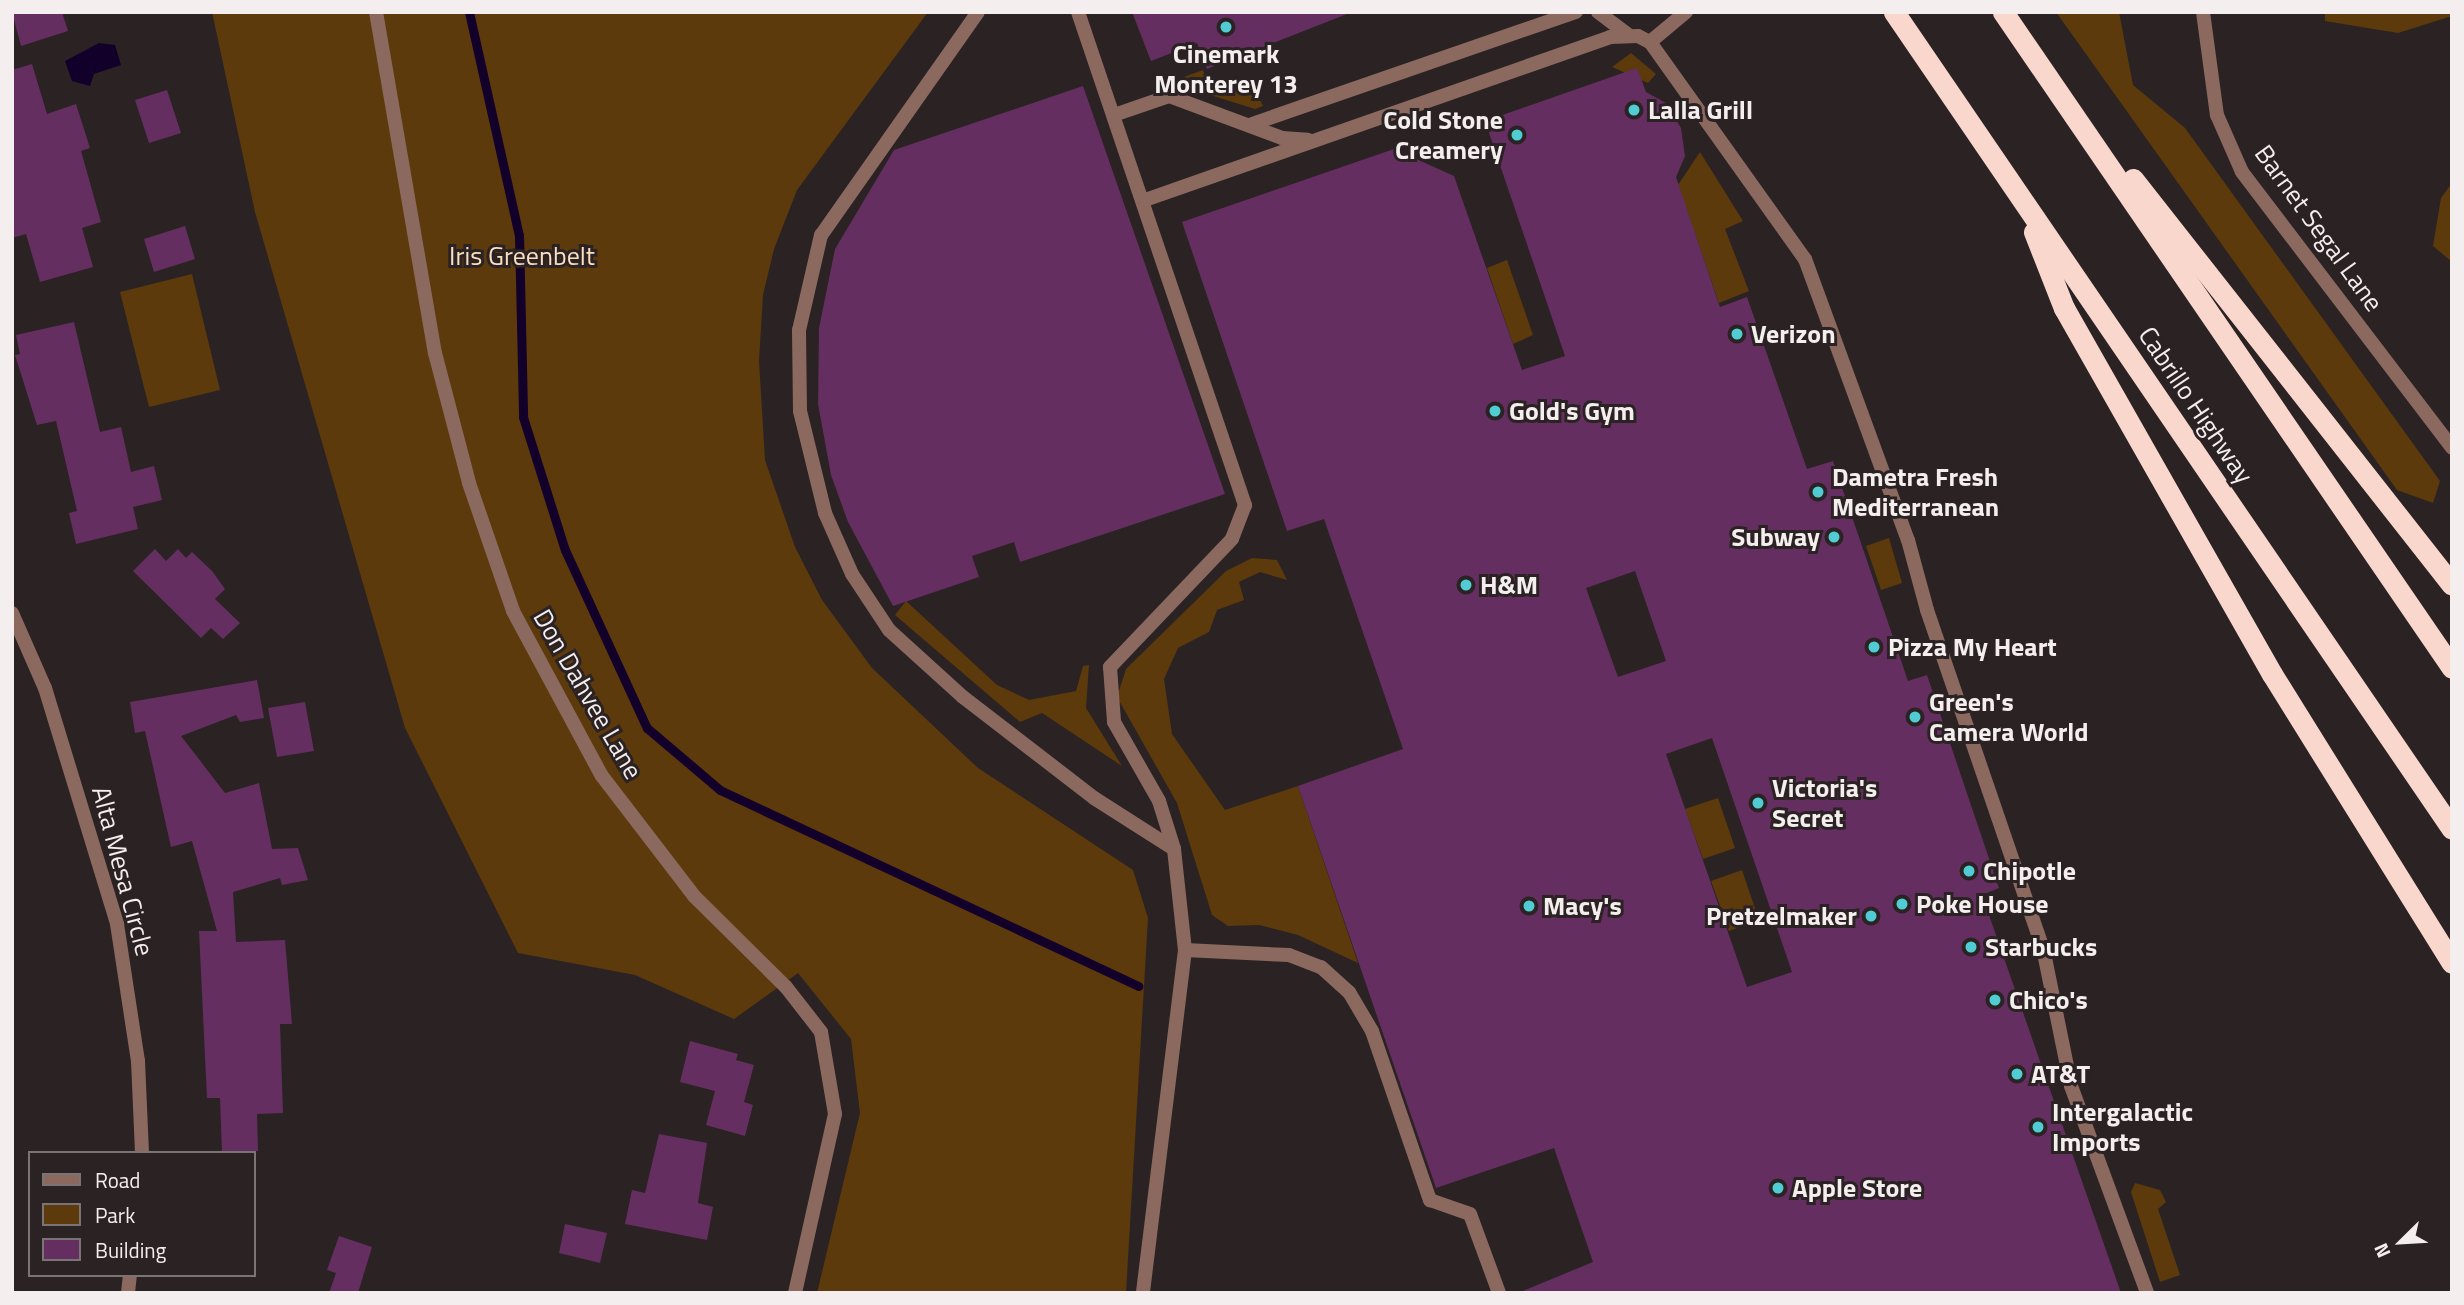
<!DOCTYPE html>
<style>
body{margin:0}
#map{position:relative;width:2464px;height:1305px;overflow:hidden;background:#2b2223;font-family:"Titillium Web",sans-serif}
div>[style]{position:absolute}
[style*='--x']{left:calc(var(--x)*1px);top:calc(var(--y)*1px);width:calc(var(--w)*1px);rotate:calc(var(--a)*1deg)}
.green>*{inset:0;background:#5c3a0b}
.water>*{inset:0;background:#12002a}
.stream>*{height:9px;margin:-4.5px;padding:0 4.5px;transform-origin:4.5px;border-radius:4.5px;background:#12002a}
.building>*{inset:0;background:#652e60}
.service>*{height:14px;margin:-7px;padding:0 7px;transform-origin:7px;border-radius:7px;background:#8b695e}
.minor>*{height:14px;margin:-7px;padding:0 7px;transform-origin:7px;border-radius:7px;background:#8b695e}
.tertiary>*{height:14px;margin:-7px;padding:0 7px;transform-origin:7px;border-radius:7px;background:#8b695e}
.motorway>*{height:21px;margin:-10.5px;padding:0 10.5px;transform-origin:10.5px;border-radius:10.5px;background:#fad7cd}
.dots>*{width:19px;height:19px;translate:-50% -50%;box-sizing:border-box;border:4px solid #2b2223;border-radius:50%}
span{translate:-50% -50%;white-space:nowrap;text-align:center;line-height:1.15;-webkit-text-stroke:6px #2b2223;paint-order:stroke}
.poi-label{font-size:26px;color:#f4eeef;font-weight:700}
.left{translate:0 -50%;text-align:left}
.right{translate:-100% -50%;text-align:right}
.street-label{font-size:26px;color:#f4eeef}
.park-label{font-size:26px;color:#fcdfbe}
.frame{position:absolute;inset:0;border:14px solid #f4eeef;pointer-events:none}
.legend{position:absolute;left:28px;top:1151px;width:228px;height:126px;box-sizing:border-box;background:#2b2223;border:2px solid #7b7475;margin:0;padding:9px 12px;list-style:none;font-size:21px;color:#f4eeef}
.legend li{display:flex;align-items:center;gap:14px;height:35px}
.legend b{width:35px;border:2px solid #7b7475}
.north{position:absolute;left:2366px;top:1207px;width:70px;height:70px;-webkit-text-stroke:5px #2b2223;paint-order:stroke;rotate:246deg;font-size:19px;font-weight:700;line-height:28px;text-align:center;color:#f4eeef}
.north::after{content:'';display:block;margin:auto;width:24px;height:32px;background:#f4eeef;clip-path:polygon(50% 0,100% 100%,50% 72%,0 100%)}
</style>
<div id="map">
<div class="green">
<i style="clip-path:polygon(212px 12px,928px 12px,797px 190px,774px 249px,763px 295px,759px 361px,765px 460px,795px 547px,822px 600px,872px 668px,978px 768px,1133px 870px,1148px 918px,1126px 1293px,817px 1293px,860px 1113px,851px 1039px,798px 973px,734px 1019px,635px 975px,518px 953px,405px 728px,255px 212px)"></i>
<i style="clip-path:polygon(2056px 12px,2119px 12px,2133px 85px,2185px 128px,2440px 481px,2433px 503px,2397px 490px)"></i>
<i style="clip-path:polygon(2325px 12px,2452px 12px,2452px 16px,2398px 33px,2325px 21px)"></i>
<i style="clip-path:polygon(1631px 53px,1656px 74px,1648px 83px,1612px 67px)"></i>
<i style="clip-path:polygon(1203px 70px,1206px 79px,1225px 84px,1228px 93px,1253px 86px,1263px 106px,1255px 109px,1191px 89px,1184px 77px)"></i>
<i style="clip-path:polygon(1700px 152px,1743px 221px,1725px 229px,1749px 291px,1719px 303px,1678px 185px)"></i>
<i style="clip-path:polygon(2452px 183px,2452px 262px,2433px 246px,2441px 198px)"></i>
<i style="clip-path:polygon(1507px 260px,1533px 335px,1513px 344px,1487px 268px)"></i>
<i style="clip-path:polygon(192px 274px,220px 390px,149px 407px,120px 292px)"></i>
<i style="clip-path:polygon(1889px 538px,1902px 583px,1881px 590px,1866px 546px)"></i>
<i style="clip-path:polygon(1252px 558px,1277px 560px,1287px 580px,1260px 572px,1239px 582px,1244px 600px,1217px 610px,1209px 632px,1178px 648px,1164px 679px,1172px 734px,1225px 810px,1298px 786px,1358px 963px,1298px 935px,1259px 925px,1228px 926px,1212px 915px,1177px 803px,1117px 697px,1126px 669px,1226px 571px)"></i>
<i style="clip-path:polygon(906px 601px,997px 685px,1029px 700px,1076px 691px,1083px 666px,1089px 665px,1086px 708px,1122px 766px,1042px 713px,1020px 722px,895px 615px)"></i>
<i style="clip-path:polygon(1718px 798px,1735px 848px,1703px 859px,1685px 809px)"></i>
<i style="clip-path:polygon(1742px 870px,1759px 920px,1729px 931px,1711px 881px)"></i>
<i style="clip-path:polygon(2135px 1183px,2160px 1190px,2166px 1202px,2158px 1209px,2180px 1275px,2160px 1282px,2131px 1192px)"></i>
</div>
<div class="water">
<i style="clip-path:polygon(99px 43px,115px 45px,121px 65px,94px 74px,90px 86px,72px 81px,65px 61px)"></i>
</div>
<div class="stream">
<i style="--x:469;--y:12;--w:229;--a:77.4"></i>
<i style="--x:519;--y:235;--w:182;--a:88.7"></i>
<i style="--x:523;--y:417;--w:139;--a:72.5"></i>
<i style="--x:565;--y:550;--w:196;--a:65.3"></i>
<i style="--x:647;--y:728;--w:96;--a:40.3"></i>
<i style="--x:720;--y:790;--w:462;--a:25.1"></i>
</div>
<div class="building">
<i style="clip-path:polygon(12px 12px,62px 12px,68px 31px,21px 46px)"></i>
<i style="clip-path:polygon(1132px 12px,1347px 12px,1347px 14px,1207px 69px,1197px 43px,1151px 61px)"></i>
<i style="clip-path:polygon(32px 64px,47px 114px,76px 104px,90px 148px,81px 151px,101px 222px,82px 228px,93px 267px,40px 282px,26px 234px,12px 238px,12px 70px)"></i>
<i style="clip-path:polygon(evenodd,1637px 68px,1646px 92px,1666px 103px,1681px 128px,1685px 156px,1676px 177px,1720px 307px,1747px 297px,1807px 469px,1833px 461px,1908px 681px,1927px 675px,1999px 888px,1982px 895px,2121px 1293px,1518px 1293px,1593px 1262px,1554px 1148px,1436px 1188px,1298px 786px,1403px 749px,1324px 519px,1287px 531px,1182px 222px,1394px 149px,1454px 176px,1522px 370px,1565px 356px,1485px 121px,1637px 68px,1635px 571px,1666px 661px,1618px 677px,1586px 588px,1635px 571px,1637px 68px,1712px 738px,1792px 972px,1747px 987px,1666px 754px,1712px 738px)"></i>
<i style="clip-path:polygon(1083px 86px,1225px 494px,1020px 562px,1014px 542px,972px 556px,979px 577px,893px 606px,848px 522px,831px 475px,818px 404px,819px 328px,835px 249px,894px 150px)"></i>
<i style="clip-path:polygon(167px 90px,181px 133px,149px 143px,135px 100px)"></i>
<i style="clip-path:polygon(185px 226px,195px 259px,154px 272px,144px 239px)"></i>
<i style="clip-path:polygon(74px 322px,100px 432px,121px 427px,131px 472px,154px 466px,162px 500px,133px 507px,138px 529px,76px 544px,69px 513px,77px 511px,56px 421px,37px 425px,15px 355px,20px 354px,16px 335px)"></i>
<i style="clip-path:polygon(155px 549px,166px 561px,178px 549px,186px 558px,192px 552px,212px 571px,225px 589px,215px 599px,240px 623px,223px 639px,211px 628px,201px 638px,133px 571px)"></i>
<i style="clip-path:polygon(257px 680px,264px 718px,240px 722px,236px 715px,181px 736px,225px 793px,259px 783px,272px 849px,298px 848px,308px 880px,282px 885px,280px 878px,233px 892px,236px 942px,285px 940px,292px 1024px,280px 1024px,283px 1113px,257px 1114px,258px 1151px,222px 1152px,220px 1098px,207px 1098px,199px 931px,217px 931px,192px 841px,171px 847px,145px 731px,135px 733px,130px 702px)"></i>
<i style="clip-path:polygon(305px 702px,314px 751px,277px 757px,268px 708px)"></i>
<i style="clip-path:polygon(690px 1041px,738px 1054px,736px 1060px,754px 1065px,744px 1102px,753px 1105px,745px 1136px,706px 1125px,715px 1091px,680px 1082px)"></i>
<i style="clip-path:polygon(659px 1134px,707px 1143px,698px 1203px,713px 1207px,707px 1240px,625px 1224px,632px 1190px,645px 1193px)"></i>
<i style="clip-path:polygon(565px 1224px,607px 1233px,600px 1263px,559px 1253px)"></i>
<i style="clip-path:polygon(339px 1236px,372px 1247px,358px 1293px,329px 1293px,336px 1273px,327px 1270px)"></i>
</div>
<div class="service">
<i style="--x:978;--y:12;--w:273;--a:125.1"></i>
<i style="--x:821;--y:235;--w:98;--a:103"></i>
<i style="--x:799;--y:330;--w:81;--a:89.3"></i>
<i style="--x:800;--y:411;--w:105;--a:76.2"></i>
<i style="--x:825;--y:513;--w:67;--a:66.1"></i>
<i style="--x:852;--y:574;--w:67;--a:56.5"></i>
<i style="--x:889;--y:630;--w:100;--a:42.2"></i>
<i style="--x:963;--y:697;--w:165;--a:37.6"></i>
<i style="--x:1094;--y:798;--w:95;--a:32.5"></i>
<i style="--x:1174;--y:849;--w:102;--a:83.8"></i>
<i style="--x:1185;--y:950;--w:346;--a:97"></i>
<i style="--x:1078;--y:12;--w:521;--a:71.29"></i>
<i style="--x:1245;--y:505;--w:36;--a:111"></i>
<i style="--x:1232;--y:539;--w:177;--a:133.6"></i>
<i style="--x:1110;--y:667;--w:55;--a:85.8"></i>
<i style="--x:1114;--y:722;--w:91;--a:60.3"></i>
<i style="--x:1159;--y:801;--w:50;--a:72.6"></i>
<i style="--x:1598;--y:12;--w:38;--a:37"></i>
<i style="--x:1650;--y:42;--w:47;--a:-39.8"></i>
<i style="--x:1114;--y:115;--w:58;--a:-19.1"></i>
<i style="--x:1169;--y:96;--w:121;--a:20.4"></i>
<i style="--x:1282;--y:138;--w:26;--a:4"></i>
<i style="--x:1252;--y:124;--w:343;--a:-19.1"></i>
<i style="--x:1145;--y:200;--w:493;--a:-19.3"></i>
<i style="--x:1610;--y:37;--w:28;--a:-2"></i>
<i style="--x:1638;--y:36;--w:13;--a:27"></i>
<i style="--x:1650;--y:42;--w:267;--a:54.5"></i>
<i style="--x:1805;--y:259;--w:299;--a:69.9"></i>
<i style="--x:1908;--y:540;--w:73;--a:74.8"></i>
<i style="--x:1927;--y:610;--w:357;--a:71.1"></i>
<i style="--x:2043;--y:948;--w:141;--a:78.5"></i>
<i style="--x:2071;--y:1086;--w:221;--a:69.8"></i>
<i style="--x:1185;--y:950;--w:104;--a:2.8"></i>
<i style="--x:1289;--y:955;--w:34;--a:21"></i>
<i style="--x:1321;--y:967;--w:38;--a:42"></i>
<i style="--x:1349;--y:992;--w:45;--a:59.5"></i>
<i style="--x:1372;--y:1031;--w:179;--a:71.1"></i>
<i style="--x:1430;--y:1200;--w:42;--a:19.3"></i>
<i style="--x:1470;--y:1214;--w:84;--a:69.8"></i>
</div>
<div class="minor">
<i style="--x:376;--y:12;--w:346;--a:80.2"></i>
<i style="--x:435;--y:353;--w:134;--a:75.3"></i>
<i style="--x:469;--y:483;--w:135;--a:71"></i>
<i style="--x:513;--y:611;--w:187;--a:61.7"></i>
<i style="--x:602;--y:776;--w:151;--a:52.5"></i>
<i style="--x:694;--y:896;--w:129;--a:44.7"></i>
<i style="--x:786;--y:987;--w:57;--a:52.1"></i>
<i style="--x:821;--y:1032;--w:83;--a:80.3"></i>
<i style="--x:835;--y:1114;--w:183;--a:102.6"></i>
<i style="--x:12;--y:613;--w:82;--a:66.3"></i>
<i style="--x:45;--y:688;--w:247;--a:73"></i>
<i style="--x:117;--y:924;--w:139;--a:81.3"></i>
<i style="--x:138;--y:1061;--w:92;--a:87.5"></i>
<i style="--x:128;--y:1293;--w:18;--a:-84"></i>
</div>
<div class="tertiary">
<i style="--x:2203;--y:12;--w:104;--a:82.3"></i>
<i style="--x:2217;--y:115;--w:62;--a:66.3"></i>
<i style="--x:2242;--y:172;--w:347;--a:52.7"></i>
</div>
<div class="motorway">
<i style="--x:1894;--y:12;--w:989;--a:55.67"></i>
<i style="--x:2003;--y:12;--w:795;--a:55.61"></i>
<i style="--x:2133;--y:179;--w:516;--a:51.84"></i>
<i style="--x:2034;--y:232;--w:82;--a:68.5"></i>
<i style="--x:2064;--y:308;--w:421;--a:60.4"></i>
<i style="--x:2272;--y:674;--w:340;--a:58.1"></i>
</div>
<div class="dots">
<i style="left:1226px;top:27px;background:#51ccd2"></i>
<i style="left:1634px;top:110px;background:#51ccd2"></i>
<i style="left:1517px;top:135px;background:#51ccd2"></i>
<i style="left:1737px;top:334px;background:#51ccd2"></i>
<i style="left:1495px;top:411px;background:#51ccd2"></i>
<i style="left:1818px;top:492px;background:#51ccd2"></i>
<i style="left:1834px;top:537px;background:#51ccd2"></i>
<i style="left:1466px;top:585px;background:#51ccd2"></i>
<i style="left:1874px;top:647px;background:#51ccd2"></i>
<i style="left:1915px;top:717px;background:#51ccd2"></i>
<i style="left:1758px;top:803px;background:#51ccd2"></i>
<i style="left:1969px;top:871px;background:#51ccd2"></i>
<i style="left:1902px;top:904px;background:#51ccd2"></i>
<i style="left:1529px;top:906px;background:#51ccd2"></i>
<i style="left:1871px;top:916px;background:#51ccd2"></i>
<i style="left:1971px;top:947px;background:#51ccd2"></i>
<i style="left:1995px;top:1000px;background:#51ccd2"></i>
<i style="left:2017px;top:1074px;background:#51ccd2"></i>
<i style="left:2038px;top:1127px;background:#51ccd2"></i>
<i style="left:1778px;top:1188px;background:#51ccd2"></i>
</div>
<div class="poi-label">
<span style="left:1226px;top:69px">Cinemark<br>Monterey 13</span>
<span class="left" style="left:1648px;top:110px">Lalla Grill</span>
<span class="right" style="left:1503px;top:135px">Cold Stone<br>Creamery</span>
<span class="left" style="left:1751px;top:334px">Verizon</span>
<span class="left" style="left:1509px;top:411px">Gold's Gym</span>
<span class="left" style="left:1832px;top:492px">Dametra Fresh<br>Mediterranean</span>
<span class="right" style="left:1820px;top:537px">Subway</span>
<span class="left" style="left:1480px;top:585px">H&amp;M</span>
<span class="left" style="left:1888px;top:647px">Pizza My Heart</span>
<span class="left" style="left:1929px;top:717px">Green's<br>Camera World</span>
<span class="left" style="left:1772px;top:803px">Victoria's<br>Secret</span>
<span class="left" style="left:1983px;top:871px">Chipotle</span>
<span class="left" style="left:1916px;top:904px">Poke House</span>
<span class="left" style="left:1543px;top:906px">Macy's</span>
<span class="right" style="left:1857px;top:916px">Pretzelmaker</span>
<span class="left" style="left:1985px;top:947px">Starbucks</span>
<span class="left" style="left:2009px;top:1000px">Chico's</span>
<span class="left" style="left:2031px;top:1074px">AT&amp;T</span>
<span class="left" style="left:2052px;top:1127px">Intergalactic<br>Imports</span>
<span class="left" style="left:1792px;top:1188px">Apple Store</span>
</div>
<div class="street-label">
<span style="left:2319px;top:228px;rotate:54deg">Barnet Segal Lane</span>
<span style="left:2196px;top:405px;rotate:56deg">Cabrillo Highway</span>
<span style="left:588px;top:694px;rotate:60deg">Don Dahvee Lane</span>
<span style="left:123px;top:871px;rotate:75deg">Alta Mesa Circle</span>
</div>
<div class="park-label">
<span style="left:522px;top:256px">Iris Greenbelt</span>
</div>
<div class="frame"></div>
<ul class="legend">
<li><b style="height:9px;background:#8b695e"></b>Road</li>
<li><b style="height:19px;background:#5c3a0b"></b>Park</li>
<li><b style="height:19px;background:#652e60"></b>Building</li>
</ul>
<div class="north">N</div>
</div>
